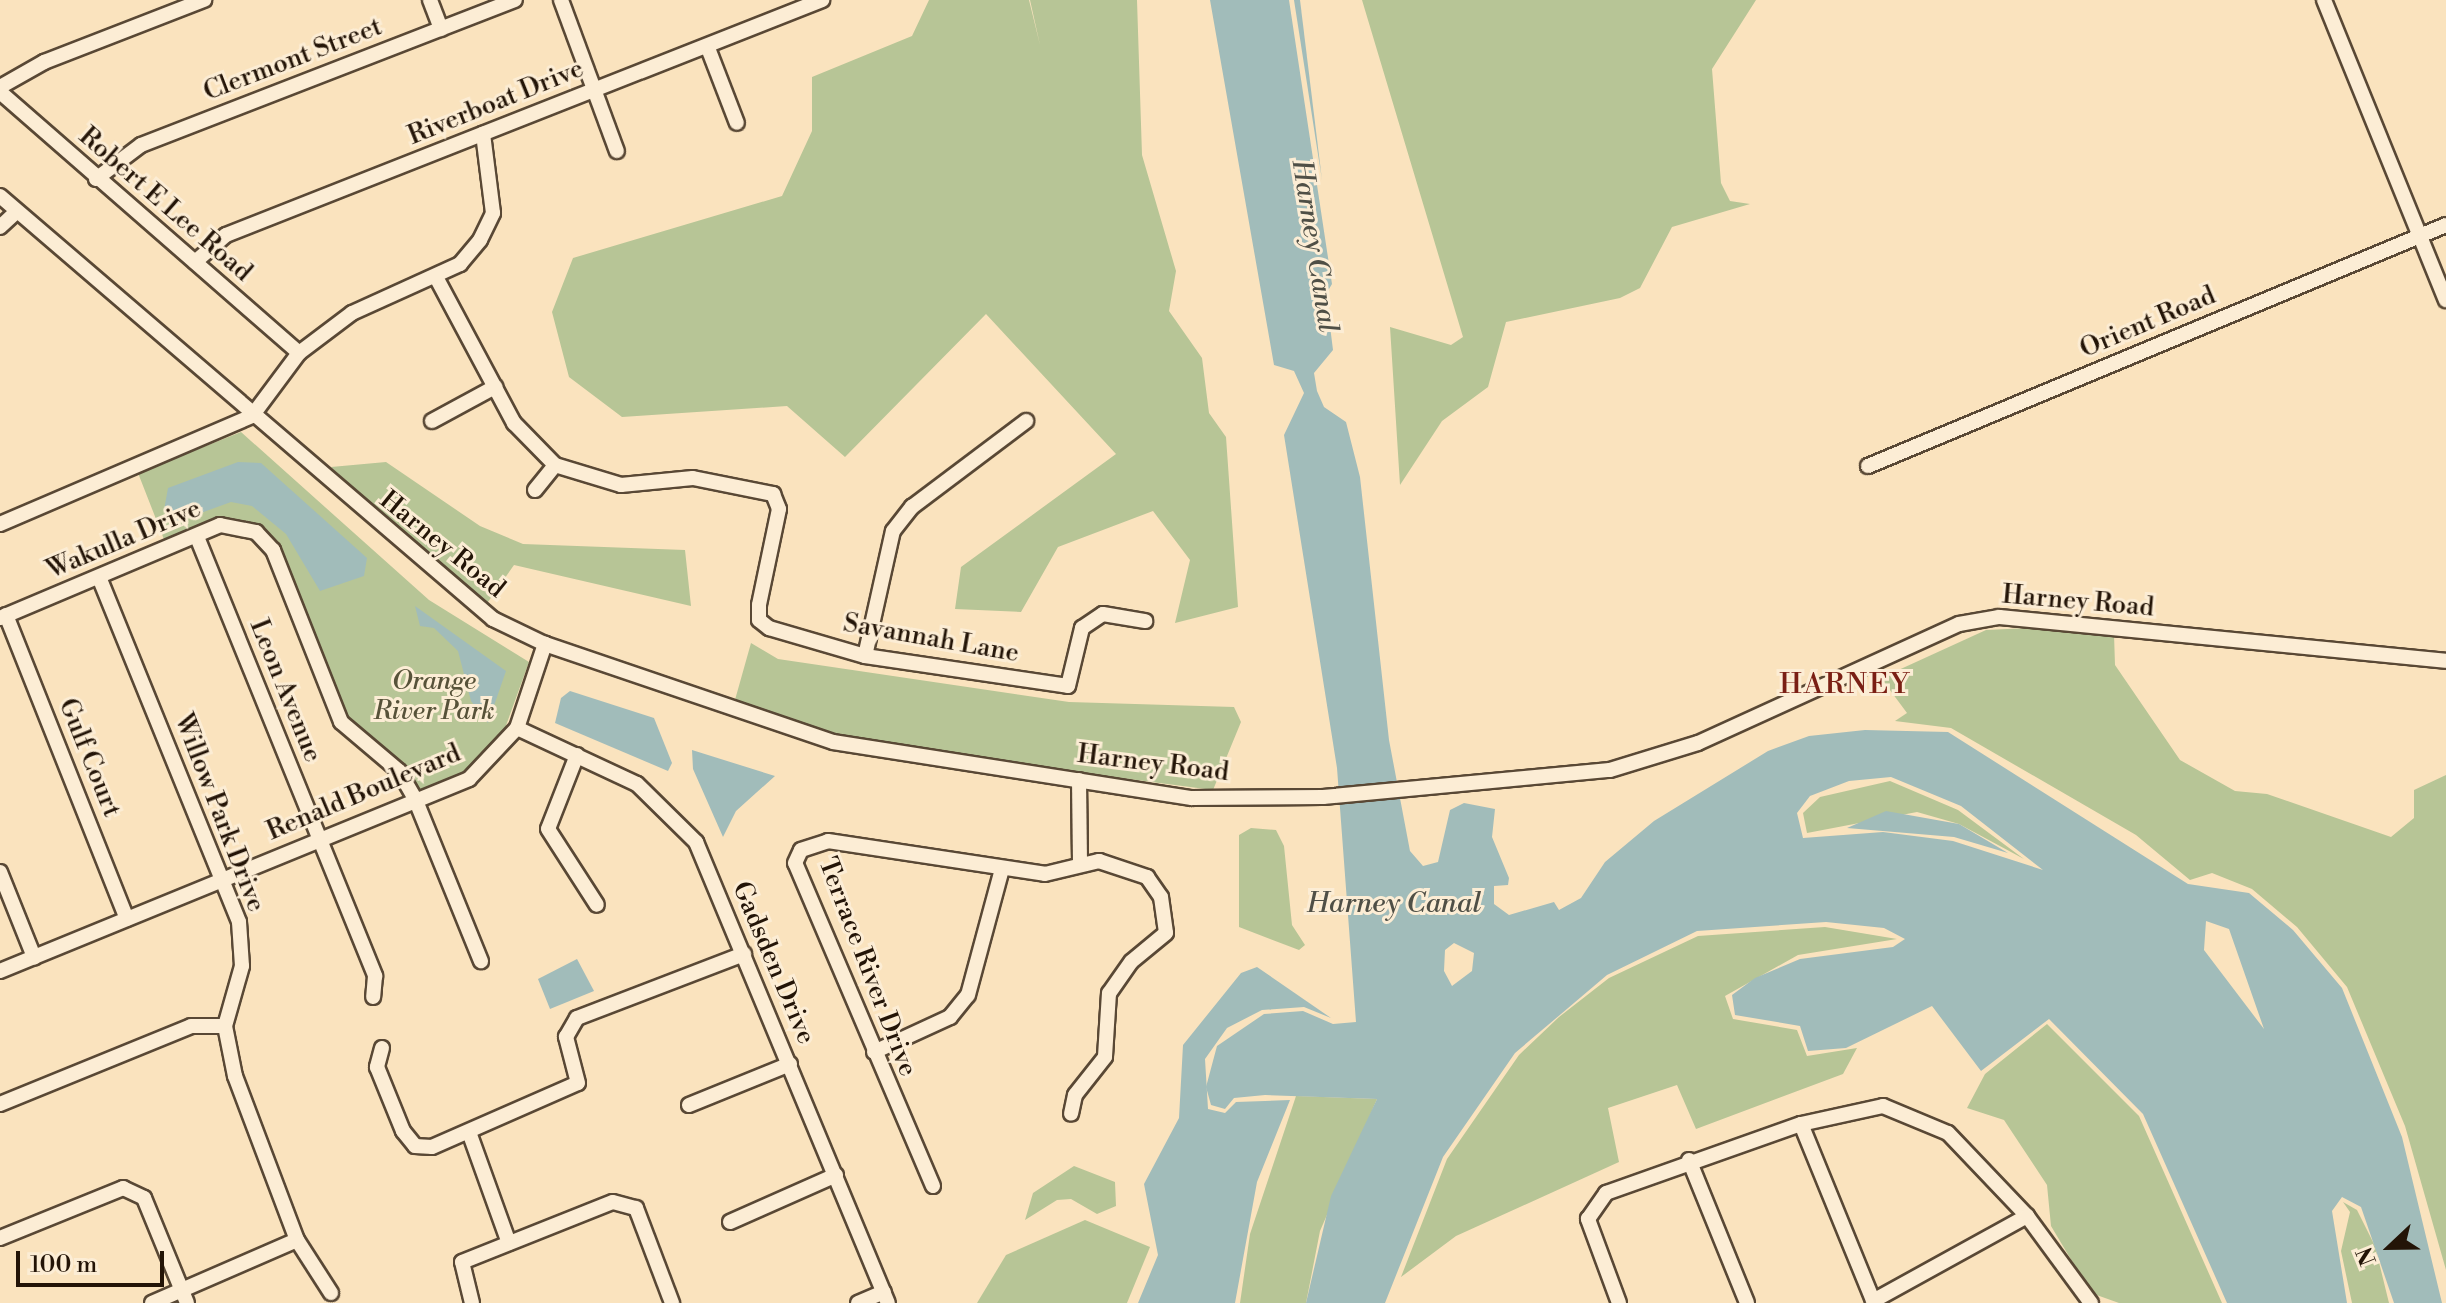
<!DOCTYPE html>
<style>
body{margin:0}
#map{position:relative;width:2446px;height:1303px;overflow:hidden;background:#fae3be;font-family:"Libre Bodoni",serif}
div>[style]{position:absolute}
[style*='--x']{left:calc(var(--x)*1px);top:calc(var(--y)*1px);width:calc(var(--w)*1px);rotate:calc(var(--a)*1deg)}
.green>*{inset:0;background:#b7c596}
.water>*{inset:0;background:#a1bcba}
.roads{filter:drop-shadow(2px 0 #594835) drop-shadow(-2px 0 #594835) drop-shadow(0 2px #594835) drop-shadow(0 -2px #594835)}
.minor>*{height:14px;margin:-7px;padding:0 7px;transform-origin:7px;border-radius:7px;background:#fcedd5}
span{translate:-50% -50%;white-space:nowrap;text-align:center;line-height:1.15;-webkit-text-stroke:6px #fcedd5;paint-order:stroke}
.street-label{font-size:26px;color:#231407}
.park-label{font-size:26px;color:#575239;font-style:italic}
.water-label{font-size:28px;color:#4f4f46;font-style:italic}
.neighbourhood-label{font-size:28px;color:#7a1f14;letter-spacing:2px}
.north{position:absolute;left:2350px;top:1207px;width:80px;height:80px;-webkit-text-stroke:6px #fcedd5;paint-order:stroke;rotate:248deg;font-size:22px;font-weight:700;line-height:32px;text-align:center;color:#231407}
.north::after{content:'';display:block;margin:auto;width:28px;height:36px;background:#231407;clip-path:polygon(50% 0,100% 100%,50% 72%,0 100%)}
.scale{position:absolute;left:16px;top:1251px;width:148px;height:36px;box-sizing:border-box;border:4px solid #231407;border-top:0;padding-left:10px;font-size:24px;line-height:28px;white-space:nowrap;color:#231407;-webkit-text-stroke:6px #fcedd5;paint-order:stroke}
</style>
<div id="map">
<div class="green">
<i style="clip-path:polygon(929px 0,1029px 0,1040px 45px,1030px 0,1137px 0,1142px 155px,1176px 271px,1169px 311px,1202px 358px,1209px 413px,1226px 437px,1238px 607px,1175px 623px,1190px 560px,1153px 511px,1058px 547px,1021px 612px,955px 609px,961px 567px,1116px 454px,986px 314px,845px 457px,787px 406px,622px 417px,569px 377px,552px 312px,573px 258px,782px 196px,812px 131px,812px 77px,912px 36px)"></i>
<i style="clip-path:polygon(1362px 0,1756px 0,1712px 69px,1721px 183px,1730px 201px,1750px 204px,1672px 227px,1640px 288px,1620px 298px,1506px 322px,1488px 387px,1442px 421px,1400px 485px,1390px 327px,1451px 345px,1463px 337px)"></i>
<i style="clip-path:polygon(241px 432px,429px 600px,529px 662px,504px 731px,466px 775px,418px 797px,343px 718px,276px 549px,259px 526px,216px 522px,165px 542px,138px 473px)"></i>
<i style="clip-path:polygon(386px 462px,480px 526px,523px 544px,685px 550px,691px 606px,514px 565px,483px 609px,331px 467px)"></i>
<i style="clip-path:polygon(2047px 627px,2114px 634px,2115px 665px,2180px 760px,2235px 791px,2267px 794px,2391px 837px,2414px 818px,2414px 790px,2446px 775px,2446px 1270px,2405px 1126px,2347px 987px,2297px 927px,2252px 889px,2212px 873px,2190px 880px,2136px 835px,1951px 728px,1895px 721px,1907px 713px,1881px 678px,1986px 630px)"></i>
<i style="clip-path:polygon(751px 643px,778px 659px,1069px 702px,1234px 707px,1241px 722px,1213px 790px,854px 743px,733px 707px)"></i>
<i style="clip-path:polygon(1890px 781px,1958px 810px,2024px 859px,1959px 824px,1917px 812px,1807px 833px,1803px 813px,1820px 797px)"></i>
<i style="clip-path:polygon(1251px 828px,1276px 830px,1284px 846px,1292px 925px,1305px 945px,1299px 950px,1239px 927px,1239px 835px)"></i>
<i style="clip-path:polygon(1825px 927px,1897px 939px,1798px 955px,1725px 996px,1733px 1019px,1797px 1030px,1807px 1056px,1857px 1048px,1843px 1074px,1696px 1129px,1677px 1085px,1608px 1108px,1619px 1162px,1456px 1236px,1401px 1277px,1447px 1159px,1519px 1055px,1559px 1017px,1609px 978px,1698px 936px)"></i>
<i style="clip-path:polygon(2047px 1024px,2139px 1116px,2222px 1303px,2119px 1303px,2091px 1293px,2051px 1226px,2047px 1185px,2004px 1120px,1967px 1108px,1985px 1074px)"></i>
<i style="clip-path:polygon(1296px 1096px,1377px 1099px,1320px 1231px,1306px 1303px,1240px 1303px,1250px 1234px)"></i>
<i style="clip-path:polygon(1074px 1166px,1115px 1182px,1116px 1206px,1097px 1214px,1071px 1199px,1057px 1200px,1025px 1220px,1033px 1193px)"></i>
<i style="clip-path:polygon(2343px 1202px,2357px 1210px,2375px 1246px,2389px 1303px,2352px 1303px,2341px 1251px,2350px 1212px)"></i>
<i style="clip-path:polygon(1085px 1220px,1150px 1247px,1127px 1303px,977px 1303px,1006px 1255px)"></i>
</div>
<div class="water">
<i style="clip-path:polygon(evenodd,1210px 0,1289px 0,1332px 284px,1326px 294px,1333px 350px,1314px 373px,1317px 391px,1324px 407px,1346px 422px,1360px 477px,1389px 740px,1410px 851px,1423px 866px,1438px 862px,1450px 810px,1464px 803px,1495px 809px,1492px 837px,1509px 878px,1508px 885px,1494px 886px,1494px 904px,1509px 915px,1554px 902px,1559px 910px,1581px 898px,1605px 862px,1654px 821px,1768px 751px,1809px 736px,1865px 730px,1948px 732px,2188px 884px,2249px 893px,2293px 930px,2342px 988px,2402px 1137px,2442px 1303px,2394px 1303px,2361px 1207px,2342px 1197px,2332px 1211px,2347px 1303px,2227px 1303px,2143px 1114px,2049px 1019px,1981px 1071px,1932px 1006px,1846px 1048px,1808px 1051px,1800px 1026px,1735px 1015px,1732px 995px,1755px 978px,1800px 959px,1893px 947px,1905px 939px,1884px 928px,1826px 922px,1697px 931px,1607px 975px,1515px 1053px,1443px 1157px,1385px 1303px,1306px 1303px,1331px 1196px,1377px 1099px,1265px 1095px,1234px 1098px,1225px 1109px,1211px 1105px,1206px 1087px,1217px 1046px,1264px 1014px,1303px 1011px,1333px 1024px,1356px 1022px,1337px 768px,1284px 435px,1304px 393px,1294px 371px,1274px 365px,1210px 0,1891px 777px,1961px 806px,2043px 870px,1953px 841px,1883px 832px,1803px 838px,1797px 813px,1810px 796px,1849px 781px,1891px 777px,1210px 0,2206px 921px,2229px 929px,2264px 1029px,2204px 950px,2206px 921px,1210px 0,1454px 943px,1474px 953px,1472px 971px,1452px 986px,1444px 971px,1445px 950px,1454px 943px)"></i>
<i style="clip-path:polygon(1294px 0,1300px 0,1322px 180px)"></i>
<i style="clip-path:polygon(238px 462px,261px 463px,367px 558px,364px 576px,320px 591px,286px 534px,252px 506px,231px 502px,176px 522px,164px 510px,168px 488px)"></i>
<i style="clip-path:polygon(415px 606px,506px 671px,488px 723px,471px 701px,458px 651px,434px 628px,420px 626px)"></i>
<i style="clip-path:polygon(570px 691px,654px 718px,672px 763px,668px 771px,555px 723px,561px 698px)"></i>
<i style="clip-path:polygon(692px 750px,775px 776px,736px 811px,723px 837px,693px 769px)"></i>
<i style="clip-path:polygon(1886px 811px,1959px 824px,2008px 853px,1954px 837px,1847px 828px)"></i>
<i style="clip-path:polygon(577px 959px,594px 991px,550px 1009px,538px 979px)"></i>
<i style="clip-path:polygon(1257px 967px,1331px 1018px,1304px 1007px,1262px 1010px,1227px 1028px,1205px 1059px,1208px 1109px,1225px 1113px,1236px 1102px,1290px 1100px,1257px 1182px,1235px 1303px,1138px 1303px,1158px 1255px,1144px 1184px,1179px 1118px,1183px 1045px,1241px 973px)"></i>
</div>
<div class="roads">
<div class="minor">
<i style="--x:430;--y:0;--w:31;--a:69"></i>
<i style="--x:561;--y:0;--w:161;--a:69.7"></i>
<i style="--x:2324;--y:0;--w:324;--a:67.9"></i>
<i style="--x:708;--y:48;--w:80;--a:68.9"></i>
<i style="--x:0;--y:87;--w:51;--a:-29.6"></i>
<i style="--x:44;--y:62;--w:172;--a:-21.2"></i>
<i style="--x:0;--y:92;--w:397;--a:41.1"></i>
<i style="--x:96;--y:179;--w:56;--a:-37.1"></i>
<i style="--x:141;--y:145;--w:401;--a:-21.2"></i>
<i style="--x:0;--y:196;--w:650;--a:40.63"></i>
<i style="--x:493;--y:619;--w:58;--a:25.7"></i>
<i style="--x:545;--y:644;--w:304;--a:18.8"></i>
<i style="--x:833;--y:742;--w:363;--a:8.9"></i>
<i style="--x:1192;--y:798;--w:131;--a:-0.4"></i>
<i style="--x:1323;--y:797;--w:288;--a:-5.4"></i>
<i style="--x:1610;--y:770;--w:92;--a:-17.1"></i>
<i style="--x:1698;--y:743;--w:287;--a:-24.5"></i>
<i style="--x:1959;--y:624;--w:41;--a:-9.9"></i>
<i style="--x:1999;--y:617;--w:449;--a:5.6"></i>
<i style="--x:0;--y:227;--w:23;--a:-43"></i>
<i style="--x:195;--y:262;--w:41;--a:-41.1"></i>
<i style="--x:226;--y:235;--w:641;--a:-21.52"></i>
<i style="--x:436;--y:277;--w:166;--a:61.9"></i>
<i style="--x:514;--y:423;--w:59;--a:45.7"></i>
<i style="--x:555;--y:465;--w:69;--a:16.9"></i>
<i style="--x:621;--y:485;--w:72;--a:-5.6"></i>
<i style="--x:693;--y:478;--w:82;--a:11.3"></i>
<i style="--x:773;--y:494;--w:16;--a:68"></i>
<i style="--x:779;--y:509;--w:98;--a:101.8"></i>
<i style="--x:759;--y:605;--w:15;--a:90"></i>
<i style="--x:759;--y:620;--w:13;--a:39"></i>
<i style="--x:769;--y:628;--w:100;--a:16.3"></i>
<i style="--x:865;--y:656;--w:205;--a:8.4"></i>
<i style="--x:1068;--y:686;--w:60;--a:-76.4"></i>
<i style="--x:1082;--y:628;--w:25;--a:-34"></i>
<i style="--x:1103;--y:614;--w:43;--a:9.5"></i>
<i style="--x:252;--y:416;--w:79;--a:-53.3"></i>
<i style="--x:299;--y:353;--w:66;--a:-37"></i>
<i style="--x:352;--y:313;--w:119;--a:-24.4"></i>
<i style="--x:460;--y:264;--w:31;--a:-50"></i>
<i style="--x:480;--y:240;--w:30;--a:-64"></i>
<i style="--x:493;--y:213;--w:80;--a:-97.2"></i>
<i style="--x:432;--y:421;--w:72;--a:-28.4"></i>
<i style="--x:1868;--y:466;--w:626;--a:-22.63"></i>
<i style="--x:535;--y:490;--w:32;--a:-51"></i>
<i style="--x:0;--y:524;--w:274;--a:-23.2"></i>
<i style="--x:197;--y:537;--w:474;--a:67.9"></i>
<i style="--x:375;--y:976;--w:21;--a:95"></i>
<i style="--x:99;--y:577;--w:372;--a:67.9"></i>
<i style="--x:239;--y:922;--w:44;--a:86.1"></i>
<i style="--x:242;--y:966;--w:62;--a:105.8"></i>
<i style="--x:225;--y:1026;--w:51;--a:78.7"></i>
<i style="--x:235;--y:1076;--w:175;--a:69.3"></i>
<i style="--x:297;--y:1240;--w:63;--a:57.3"></i>
<i style="--x:6;--y:615;--w:327;--a:68.3"></i>
<i style="--x:0;--y:618;--w:239;--a:-22.9"></i>
<i style="--x:220;--y:525;--w:37;--a:11"></i>
<i style="--x:256;--y:532;--w:25;--a:47"></i>
<i style="--x:273;--y:550;--w:185;--a:68.4"></i>
<i style="--x:341;--y:722;--w:76;--a:40.2"></i>
<i style="--x:399;--y:771;--w:34;--a:60"></i>
<i style="--x:416;--y:801;--w:173;--a:67.9"></i>
<i style="--x:865;--y:656;--w:128;--a:-77.4"></i>
<i style="--x:893;--y:531;--w:31;--a:-52"></i>
<i style="--x:912;--y:507;--w:143;--a:-37"></i>
<i style="--x:517;--y:728;--w:132;--a:25"></i>
<i style="--x:637;--y:784;--w:83;--a:44.5"></i>
<i style="--x:696;--y:842;--w:499;--a:67.4"></i>
<i style="--x:577;--y:755;--w:79;--a:111.4"></i>
<i style="--x:548;--y:829;--w:90;--a:57.2"></i>
<i style="--x:1079;--y:780;--w:85;--a:89.3"></i>
<i style="--x:0;--y:872;--w:92;--a:68.2"></i>
<i style="--x:0;--y:971;--w:507;--a:-22.26"></i>
<i style="--x:469;--y:779;--w:70;--a:-46.7"></i>
<i style="--x:517;--y:728;--w:89;--a:-71.6"></i>
<i style="--x:382;--y:1048;--w:20;--a:105"></i>
<i style="--x:377;--y:1067;--w:69;--a:67.9"></i>
<i style="--x:403;--y:1131;--w:19;--a:51"></i>
<i style="--x:415;--y:1146;--w:17;--a:3"></i>
<i style="--x:432;--y:1147;--w:159;--a:-23.7"></i>
<i style="--x:578;--y:1083;--w:48;--a:-104.6"></i>
<i style="--x:566;--y:1037;--w:22;--a:-60"></i>
<i style="--x:577;--y:1018;--w:179;--a:-21"></i>
<i style="--x:874;--y:1052;--w:84;--a:-24.7"></i>
<i style="--x:950;--y:1017;--w:28;--a:-51"></i>
<i style="--x:968;--y:995;--w:131;--a:-74.9"></i>
<i style="--x:0;--y:1104;--w:206;--a:-22.2"></i>
<i style="--x:191;--y:1026;--w:34;--a:0"></i>
<i style="--x:689;--y:1105;--w:109;--a:-22.1"></i>
<i style="--x:1801;--y:1124;--w:193;--a:67.8"></i>
<i style="--x:469;--y:1132;--w:118;--a:70.2"></i>
<i style="--x:1689;--y:1160;--w:154;--a:67.9"></i>
<i style="--x:933;--y:1186;--w:351;--a:-113.1"></i>
<i style="--x:795;--y:863;--w:14;--a:-65"></i>
<i style="--x:801;--y:850;--w:28;--a:-18"></i>
<i style="--x:828;--y:841;--w:219;--a:8.6"></i>
<i style="--x:1045;--y:874;--w:56;--a:-13.5"></i>
<i style="--x:1099;--y:861;--w:51;--a:18.4"></i>
<i style="--x:1147;--y:877;--w:24;--a:55"></i>
<i style="--x:1161;--y:897;--w:36;--a:82"></i>
<i style="--x:1166;--y:933;--w:45;--a:140.4"></i>
<i style="--x:1131;--y:962;--w:38;--a:125"></i>
<i style="--x:1109;--y:993;--w:64;--a:93.6"></i>
<i style="--x:1105;--y:1057;--w:48;--a:128.3"></i>
<i style="--x:1075;--y:1095;--w:19;--a:102"></i>
<i style="--x:730;--y:1222;--w:116;--a:-23.9"></i>
<i style="--x:0;--y:1238;--w:133;--a:-22.1"></i>
<i style="--x:123;--y:1188;--w:23;--a:25"></i>
<i style="--x:144;--y:1198;--w:113;--a:67.7"></i>
<i style="--x:1873;--y:1301;--w:176;--a:-28.9"></i>
<i style="--x:152;--y:1303;--w:158;--a:-23.5"></i>
<i style="--x:472;--y:1303;--w:42;--a:-103.7"></i>
<i style="--x:462;--y:1262;--w:162;--a:-21.7"></i>
<i style="--x:613;--y:1202;--w:24;--a:15"></i>
<i style="--x:636;--y:1208;--w:102;--a:69.2"></i>
<i style="--x:858;--y:1303;--w:28;--a:-23"></i>
<i style="--x:1619;--y:1303;--w:90;--a:-110.3"></i>
<i style="--x:1588;--y:1219;--w:32;--a:-55"></i>
<i style="--x:1606;--y:1193;--w:207;--a:-19.5"></i>
<i style="--x:1801;--y:1124;--w:84;--a:-12.4"></i>
<i style="--x:1883;--y:1106;--w:70;--a:22.6"></i>
<i style="--x:1948;--y:1133;--w:115;--a:46.4"></i>
<i style="--x:2027;--y:1216;--w:108;--a:53.7"></i>
</div>
</div>
<div class="street-label">
<span style="left:293px;top:60px;rotate:-21deg">Clermont Street</span>
<span style="left:496px;top:103px;rotate:-22deg">Riverboat Drive</span>
<span style="left:165px;top:205px;rotate:41deg">Robert E Lee Road</span>
<span style="left:2148px;top:323px;rotate:-23deg">Orient Road</span>
<span style="left:124px;top:540px;rotate:-23deg">Wakulla Drive</span>
<span style="left:442px;top:545px;rotate:39deg">Harney Road</span>
<span style="left:2078px;top:602px;rotate:5deg">Harney Road</span>
<span style="left:931px;top:639px;rotate:10deg">Savannah Lane</span>
<span style="left:285px;top:691px;rotate:68deg">Leon Avenue</span>
<span style="left:89px;top:758px;rotate:68deg">Gulf Court</span>
<span style="left:1153px;top:764px;rotate:7deg">Harney Road</span>
<span style="left:364px;top:793px;rotate:-23deg">Renald Boulevard</span>
<span style="left:219px;top:813px;rotate:69deg">Willow Park Drive</span>
<span style="left:773px;top:963px;rotate:67deg">Gadsden Drive</span>
<span style="left:867px;top:967px;rotate:69deg">Terrace River Drive</span>
</div>
<div class="park-label">
<span style="left:434px;top:697px">Orange<br>River Park</span>
</div>
<div class="water-label">
<span style="left:1314px;top:246px;rotate:81deg">Harney Canal</span>
<span style="left:1394px;top:904px">Harney Canal</span>
</div>
<div class="neighbourhood-label">
<span style="left:1845px;top:685px">HARNEY</span>
</div>
<div class="north">N</div>
<div class="scale">100 m</div>
</div>
